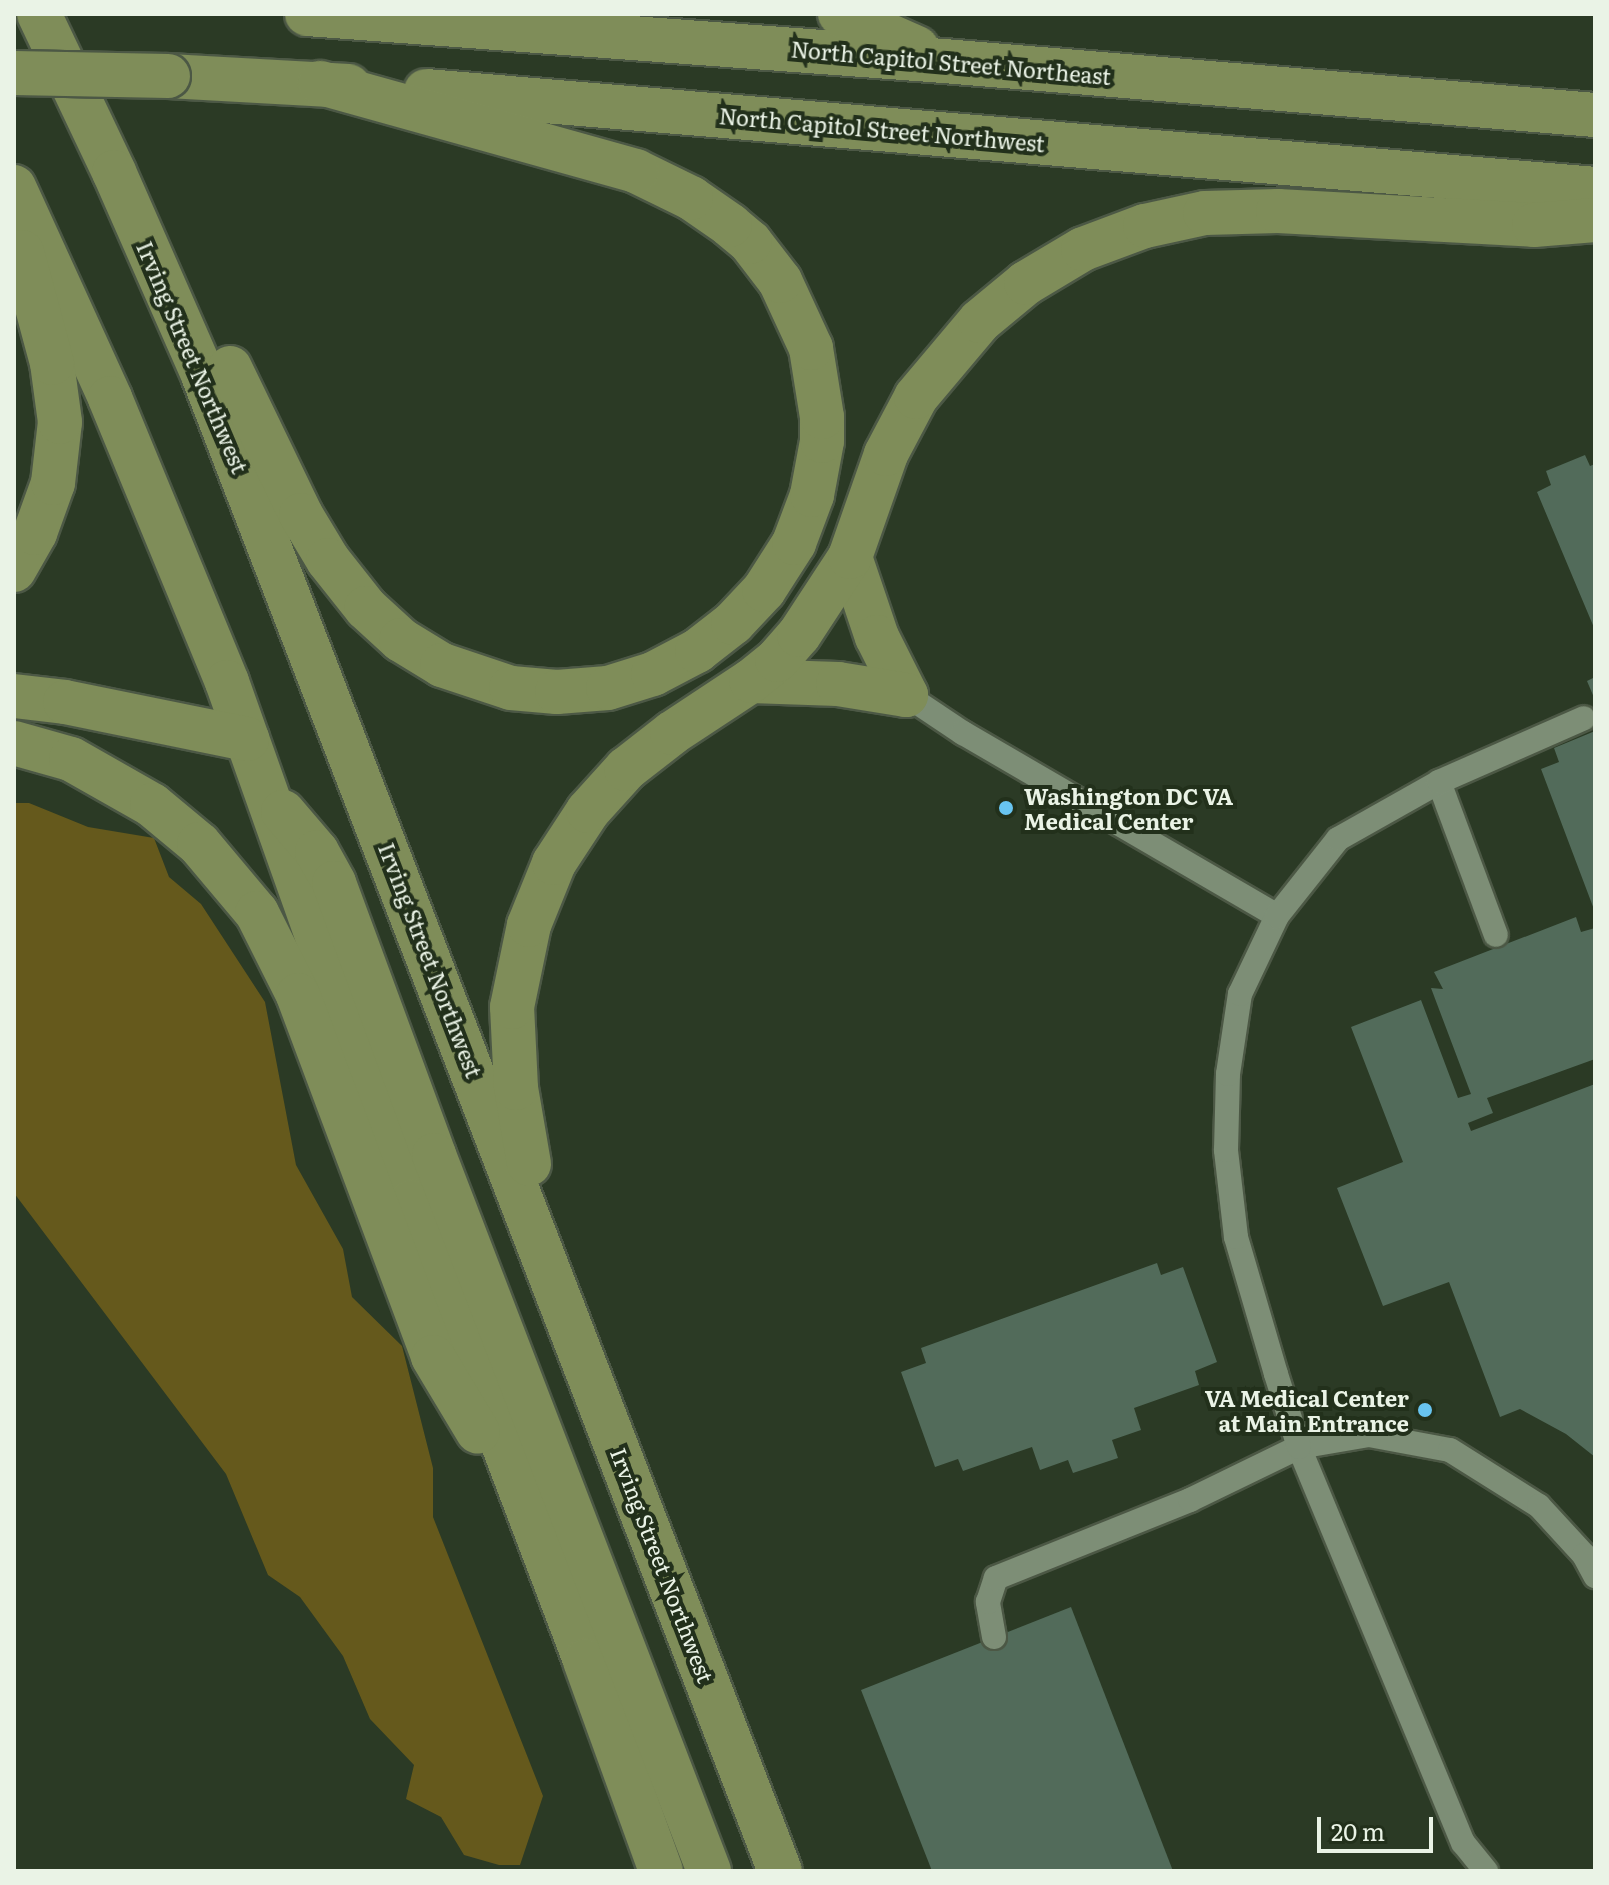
<!DOCTYPE html>
<style>
body{margin:0}
#map{position:relative;width:1609px;height:1885px;overflow:hidden;background:#2b3a25;font-family:Literata,serif}
div>[style]{position:absolute}
[style*='--x']{left:calc(var(--x)*1px);top:calc(var(--y)*1px);width:calc(var(--w)*1px);rotate:calc(var(--a)*1deg)}
.green>*{inset:0;background:#65591c}
.building>*{inset:0;background:#526b5a}
.roads{filter:drop-shadow(2px 0 #4c5845) drop-shadow(-2px 0 #4c5845) drop-shadow(0 2px #4c5845) drop-shadow(0 -2px #4c5845)}
.service>*{height:24px;margin:-12px;padding:0 12px;transform-origin:12px;border-radius:12px;background:#7d8e76}
.primary>*{height:44px;margin:-22px;padding:0 22px;transform-origin:22px;border-radius:22px;background:#7f8d59}
.bridges{filter:drop-shadow(2px 0 #4c5845) drop-shadow(-2px 0 #4c5845) drop-shadow(0 2px #4c5845) drop-shadow(0 -2px #4c5845)}
.primary-bridge>*{height:44px;margin:-22px;padding:0 22px;transform-origin:22px;border-radius:22px;background:#7f8d59}
.dots>*{width:22px;height:22px;translate:-50% -50%;box-sizing:border-box;border:4px solid #22301b;border-radius:50%}
span{translate:-50% -50%;white-space:nowrap;text-align:center;line-height:1.15;-webkit-text-stroke:8px #22301b;paint-order:stroke}
.street-label{font-size:22px;color:#eaf3e6}
.poi-label{font-size:22px;color:#eaf3e6;font-weight:700}
.left{translate:0 -50%;text-align:left}
.right{translate:-100% -50%;text-align:right}
.frame{position:absolute;inset:0;border:16px solid #eaf3e6;pointer-events:none}
.scale{position:absolute;left:1317px;top:1817px;width:116px;height:36px;box-sizing:border-box;border:4px solid #eaf3e6;border-top:0;padding-left:10px;font-size:24px;line-height:28px;white-space:nowrap;color:#eaf3e6;-webkit-text-stroke:6px #22301b;paint-order:stroke}
</style>
<div id="map">
<div class="green">
<i style="clip-path:polygon(14px 803px,29px 803px,88px 827px,154px 838px,169px 877px,201px 904px,265px 1002px,296px 1165px,343px 1249px,352px 1297px,402px 1346px,433px 1468px,433px 1517px,543px 1796px,520px 1865px,499px 1865px,464px 1855px,441px 1817px,406px 1799px,414px 1765px,370px 1719px,343px 1656px,300px 1597px,268px 1575px,226px 1474px,14px 1193px)"></i>
</div>
<div class="building">
<i style="clip-path:polygon(1585px 455px,1590px 466px,1595px 464px,1595px 630px,1537px 492px,1551px 485px,1546px 471px)"></i>
<i style="clip-path:polygon(1595px 677px,1595px 700px,1587px 681px)"></i>
<i style="clip-path:polygon(1595px 731px,1595px 912px,1541px 769px,1559px 762px,1554px 748px)"></i>
<i style="clip-path:polygon(1576px 917px,1581px 932px,1595px 928px,1595px 1059px,1487px 1098px,1493px 1113px,1468px 1123px,1471px 1131px,1595px 1084px,1595px 1457px,1566px 1434px,1520px 1409px,1500px 1417px,1449px 1282px,1383px 1306px,1337px 1188px,1403px 1162px,1351px 1027px,1421px 1000px,1458px 1098px,1471px 1094px,1431px 988px,1443px 989px,1434px 972px)"></i>
<i style="clip-path:polygon(1157px 1263px,1161px 1275px,1183px 1267px,1217px 1362px,1195px 1371px,1199px 1385px,1134px 1408px,1141px 1430px,1112px 1440px,1118px 1458px,1073px 1473px,1068px 1460px,1040px 1470px,1032px 1447px,963px 1471px,958px 1459px,935px 1467px,901px 1372px,926px 1363px,921px 1348px)"></i>
<i style="clip-path:polygon(1071px 1607px,1173px 1871px,932px 1871px,861px 1690px)"></i>
</div>
<div class="roads">
<div class="service">
<i style="--x:906;--y:695;--w:69;--a:33.7"></i>
<i style="--x:963;--y:733;--w:363;--a:30.2"></i>
<i style="--x:1439;--y:782;--w:163;--a:69.6"></i>
<i style="--x:994;--y:1637;--w:36;--a:-100"></i>
<i style="--x:988;--y:1602;--w:25;--a:-72"></i>
<i style="--x:996;--y:1578;--w:209;--a:-21.9"></i>
<i style="--x:1190;--y:1500;--w:121;--a:-25.9"></i>
<i style="--x:1299;--y:1447;--w:71;--a:-9.7"></i>
<i style="--x:1369;--y:1435;--w:82;--a:10.5"></i>
<i style="--x:1450;--y:1450;--w:105;--a:32.2"></i>
<i style="--x:1539;--y:1506;--w:67;--a:47.4"></i>
<i style="--x:1584;--y:1555;--w:24;--a:62"></i>
<i style="--x:1486;--y:1871;--w:36;--a:-129"></i>
<i style="--x:1463;--y:1843;--w:429;--a:-112.5"></i>
<i style="--x:1299;--y:1447;--w:77;--a:-107.5"></i>
<i style="--x:1276;--y:1374;--w:143;--a:-106.3"></i>
<i style="--x:1236;--y:1237;--w:88;--a:-96.6"></i>
<i style="--x:1226;--y:1150;--w:76;--a:-88.5"></i>
<i style="--x:1228;--y:1074;--w:81;--a:-81.5"></i>
<i style="--x:1240;--y:994;--w:86;--a:-64.6"></i>
<i style="--x:1277;--y:916;--w:98;--a:-51.6"></i>
<i style="--x:1338;--y:839;--w:116;--a:-29.4"></i>
<i style="--x:1439;--y:782;--w:158;--a:-23.8"></i>
</div>
<div class="primary">
<i style="--x:39;--y:14;--w:175;--a:64.6"></i>
<i style="--x:114;--y:172;--w:222;--a:66.3"></i>
<i style="--x:203;--y:375;--w:1603;--a:68.91"></i>
<i style="--x:307;--y:14;--w:639;--a:4.22"></i>
<i style="--x:944;--y:61;--w:653;--a:4.74"></i>
<i style="--x:840;--y:14;--w:84;--a:23.8"></i>
<i style="--x:168;--y:76;--w:181;--a:3.2"></i>
<i style="--x:426;--y:91;--w:1173;--a:4.79"></i>
<i style="--x:14;--y:187;--w:232;--a:65.5"></i>
<i style="--x:110;--y:398;--w:307;--a:67.6"></i>
<i style="--x:227;--y:682;--w:552;--a:70.51"></i>
<i style="--x:411;--y:1202;--w:491;--a:69.2"></i>
<i style="--x:585;--y:1661;--w:223;--a:70.1"></i>
<i style="--x:230;--y:368;--w:163;--a:64.2"></i>
<i style="--x:301;--y:515;--w:52;--a:59"></i>
<i style="--x:328;--y:560;--w:61;--a:51.6"></i>
<i style="--x:366;--y:608;--w:47;--a:42.4"></i>
<i style="--x:401;--y:640;--w:48;--a:31.4"></i>
<i style="--x:442;--y:665;--w:73;--a:18.4"></i>
<i style="--x:511;--y:688;--w:46;--a:5"></i>
<i style="--x:557;--y:692;--w:51;--a:-4.5"></i>
<i style="--x:608;--y:688;--w:47;--a:-17.3"></i>
<i style="--x:653;--y:674;--w:50;--a:-27.6"></i>
<i style="--x:697;--y:651;--w:46;--a:-37.9"></i>
<i style="--x:733;--y:623;--w:45;--a:-46.8"></i>
<i style="--x:764;--y:590;--w:56;--a:-57.4"></i>
<i style="--x:794;--y:543;--w:51;--a:-69.4"></i>
<i style="--x:812;--y:495;--w:55;--a:-79.5"></i>
<i style="--x:822;--y:441;--w:24;--a:-90"></i>
<i style="--x:822;--y:417;--w:70;--a:-99.1"></i>
<i style="--x:811;--y:348;--w:74;--a:-114.8"></i>
<i style="--x:780;--y:281;--w:49;--a:-127.6"></i>
<i style="--x:750;--y:242;--w:26;--a:-140"></i>
<i style="--x:730;--y:225;--w:47;--a:-145.3"></i>
<i style="--x:691;--y:198;--w:61;--a:-153.9"></i>
<i style="--x:636;--y:171;--w:328;--a:-164.4"></i>
<i style="--x:850;--y:557;--w:84;--a:71.4"></i>
<i style="--x:877;--y:637;--w:65;--a:63.4"></i>
<i style="--x:14;--y:570;--w:43;--a:-60.4"></i>
<i style="--x:35;--y:533;--w:53;--a:-70.2"></i>
<i style="--x:53;--y:483;--w:61;--a:-83.5"></i>
<i style="--x:60;--y:422;--w:60;--a:-97.7"></i>
<i style="--x:52;--y:363;--w:115;--a:-105.1"></i>
<i style="--x:751;--y:681;--w:87;--a:2"></i>
<i style="--x:838;--y:684;--w:69;--a:9.2"></i>
<i style="--x:14;--y:696;--w:51;--a:6.7"></i>
<i style="--x:65;--y:702;--w:186;--a:11.5"></i>
<i style="--x:14;--y:743;--w:59;--a:15.7"></i>
<i style="--x:71;--y:759;--w:93;--a:29.6"></i>
<i style="--x:152;--y:805;--w:61;--a:39.7"></i>
<i style="--x:199;--y:844;--w:90;--a:50"></i>
<i style="--x:257;--y:913;--w:92;--a:63.4"></i>
<i style="--x:298;--y:995;--w:386;--a:69.5"></i>
<i style="--x:433;--y:1357;--w:87;--a:59"></i>
<i style="--x:283;--y:812;--w:52;--a:49.6"></i>
<i style="--x:317;--y:852;--w:35;--a:61"></i>
<i style="--x:334;--y:883;--w:290;--a:69.8"></i>
<i style="--x:434;--y:1155;--w:767;--a:68.99"></i>
<i style="--x:529;--y:1164;--w:77;--a:-99.7"></i>
<i style="--x:516;--y:1088;--w:81;--a:-92.8"></i>
<i style="--x:512;--y:1007;--w:84;--a:-78.3"></i>
<i style="--x:529;--y:925;--w:67;--a:-68"></i>
<i style="--x:554;--y:863;--w:62;--a:-56.8"></i>
<i style="--x:588;--y:811;--w:57;--a:-47.9"></i>
<i style="--x:626;--y:769;--w:58;--a:-38"></i>
<i style="--x:672;--y:733;--w:95;--a:-33.4"></i>
<i style="--x:751;--y:681;--w:33;--a:-39"></i>
<i style="--x:777;--y:660;--w:33;--a:-49"></i>
<i style="--x:799;--y:635;--w:93;--a:-56.8"></i>
<i style="--x:850;--y:557;--w:109;--a:-70.7"></i>
<i style="--x:886;--y:454;--w:64;--a:-62.2"></i>
<i style="--x:916;--y:397;--w:99;--a:-49.9"></i>
<i style="--x:980;--y:321;--w:60;--a:-39.6"></i>
<i style="--x:1026;--y:283;--w:66;--a:-30.8"></i>
<i style="--x:1083;--y:249;--w:66;--a:-20.4"></i>
<i style="--x:1145;--y:226;--w:61;--a:-12.2"></i>
<i style="--x:1205;--y:213;--w:73;--a:-1.6"></i>
<i style="--x:1278;--y:211;--w:256;--a:3.1"></i>
<i style="--x:1534;--y:225;--w:61;--a:-4.7"></i>
</div>
</div>
<div class="bridges">
<div class="primary-bridge">
<i style="--x:14;--y:73;--w:154;--a:1.1"></i>
</div>
</div>
<div class="dots">
<i style="left:1006px;top:808px;background:#68c4f0"></i>
<i style="left:1425px;top:1410px;background:#68c4f0"></i>
</div>
<div class="street-label">
<span style="left:951px;top:62px;rotate:5deg">North Capitol Street Northeast</span>
<span style="left:882px;top:129px;rotate:5deg">North Capitol Street Northwest</span>
<span style="left:193px;top:357px;rotate:67deg">Irving Street Northwest</span>
<span style="left:431px;top:960px;rotate:69deg">Irving Street Northwest</span>
<span style="left:663px;top:1565px;rotate:69deg">Irving Street Northwest</span>
</div>
<div class="poi-label">
<span class="left" style="left:1024px;top:808px">Washington DC VA<br>Medical Center</span>
<span class="right" style="left:1409px;top:1410px">VA Medical Center<br>at Main Entrance</span>
</div>
<div class="frame"></div>
<div class="scale">20 m</div>
</div>
